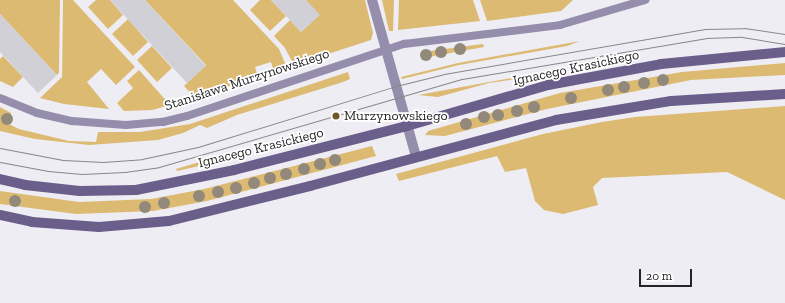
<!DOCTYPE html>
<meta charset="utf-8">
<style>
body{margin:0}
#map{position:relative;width:785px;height:303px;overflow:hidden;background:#eeedf4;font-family:"Zilla Slab",serif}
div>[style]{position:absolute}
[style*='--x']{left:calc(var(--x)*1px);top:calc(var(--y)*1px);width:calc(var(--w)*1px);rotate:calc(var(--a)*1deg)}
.green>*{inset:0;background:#ddba72}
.building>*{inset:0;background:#d1d0d7}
.service>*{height:8px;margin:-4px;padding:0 4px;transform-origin:4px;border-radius:4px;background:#948dab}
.minor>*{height:10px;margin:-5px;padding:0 5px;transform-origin:5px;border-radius:5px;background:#948dab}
.secondary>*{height:10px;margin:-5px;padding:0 5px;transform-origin:5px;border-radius:5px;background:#695f8a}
.tram>*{height:1px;margin:-0.5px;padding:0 0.5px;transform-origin:0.5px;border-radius:0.5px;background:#87868b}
.trees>*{width:12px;height:12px;margin:-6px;border-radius:50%;background:#92897a}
.dots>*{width:11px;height:11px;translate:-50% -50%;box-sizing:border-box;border:2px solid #fff;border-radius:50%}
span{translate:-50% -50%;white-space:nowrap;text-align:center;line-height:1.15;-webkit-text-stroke:3.5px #fff;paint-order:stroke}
.street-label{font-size:14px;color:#252527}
.poi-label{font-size:14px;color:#252527}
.left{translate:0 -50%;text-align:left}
.scale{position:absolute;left:639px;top:269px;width:53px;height:18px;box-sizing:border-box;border:2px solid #252527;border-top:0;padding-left:5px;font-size:12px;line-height:14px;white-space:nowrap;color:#252527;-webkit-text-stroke:3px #fff;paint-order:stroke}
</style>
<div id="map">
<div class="green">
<i style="clip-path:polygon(0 0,60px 0,59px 73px,57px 75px,0 14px)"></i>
<i style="clip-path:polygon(63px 0,73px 0,135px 67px,116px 85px,101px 69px,87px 82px,109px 109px,64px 104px,40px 98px,62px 77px)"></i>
<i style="clip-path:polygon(96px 0,110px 0,123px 15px,108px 29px,88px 7px)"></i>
<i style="clip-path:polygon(145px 0,233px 0,279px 49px,287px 68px,274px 72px,271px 62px,255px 67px,258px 77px,194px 97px,184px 86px,206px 65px)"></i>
<i style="clip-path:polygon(260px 0,271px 0,286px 16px,270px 31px,250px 10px)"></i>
<i style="clip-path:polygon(306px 0,365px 0,373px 33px,371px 40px,294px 65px,285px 48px,274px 36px,290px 20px,301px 32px,319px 15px)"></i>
<i style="clip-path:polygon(382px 0,394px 0,393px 31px,389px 31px)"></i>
<i style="clip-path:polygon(399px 0,473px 0,480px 21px,398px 30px)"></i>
<i style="clip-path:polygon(480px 0,573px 0,561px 11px,487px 21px)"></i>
<i style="clip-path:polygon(128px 19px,148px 42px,133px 56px,112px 34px)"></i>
<i style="clip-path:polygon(580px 41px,567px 46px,459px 65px,402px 79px,401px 77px,458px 63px)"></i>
<i style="clip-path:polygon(483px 44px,484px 47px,423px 58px,422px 52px)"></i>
<i style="clip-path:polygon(152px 46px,172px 68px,157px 82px,137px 60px)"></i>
<i style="clip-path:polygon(3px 56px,23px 77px,13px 87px,0 81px,0 59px)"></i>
<i style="clip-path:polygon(785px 63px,785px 75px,691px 80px,547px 109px,445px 136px,425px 135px,428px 131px,560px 93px,682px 72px)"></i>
<i style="clip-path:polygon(139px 70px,170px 105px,152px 110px,124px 111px,117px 103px,133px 88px,127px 81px)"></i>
<i style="clip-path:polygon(348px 72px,350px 79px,343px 82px,237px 115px,207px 128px,200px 125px,183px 133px,158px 140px,89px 145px,35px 139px,0 131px,0 107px,11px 113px,9px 124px,19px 129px,69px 141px,96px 142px,98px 132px,140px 132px,190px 124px)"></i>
<i style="clip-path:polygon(545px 72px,546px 75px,489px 83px,438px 97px,418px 95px)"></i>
<i style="clip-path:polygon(785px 106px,785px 200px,727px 172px,602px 178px,593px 187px,598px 205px,563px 214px,544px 210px,535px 201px,526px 168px,505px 172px,497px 156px,399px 181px,396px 174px,543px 134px,602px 122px,635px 117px)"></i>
<i style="clip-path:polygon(372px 146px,376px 156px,207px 201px,153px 211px,76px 214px,0 204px,0 191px,79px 202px,151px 199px,204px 189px)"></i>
<i style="clip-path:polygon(237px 151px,239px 157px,177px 171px,176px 169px)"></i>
</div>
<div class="building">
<i style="clip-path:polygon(110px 0,145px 0,206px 66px,187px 83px)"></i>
<i style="clip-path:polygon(271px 0,306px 0,320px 15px,301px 32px)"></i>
<i style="clip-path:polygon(0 14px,57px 75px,38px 93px,0 52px)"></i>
</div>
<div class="service">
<i style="--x:0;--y:98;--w:40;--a:22"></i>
<i style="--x:37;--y:113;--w:36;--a:13"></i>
<i style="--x:72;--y:121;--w:54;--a:4.2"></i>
<i style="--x:126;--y:125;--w:37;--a:-5"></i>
<i style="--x:163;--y:122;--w:25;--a:-14"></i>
<i style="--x:187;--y:116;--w:229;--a:-18.4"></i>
<i style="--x:404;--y:44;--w:157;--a:-6.9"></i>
<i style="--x:560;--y:25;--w:89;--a:-16.4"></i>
</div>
<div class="minor">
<i style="--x:372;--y:0;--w:163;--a:74.3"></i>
</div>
<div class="secondary">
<i style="--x:0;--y:179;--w:26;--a:13"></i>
<i style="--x:25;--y:185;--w:55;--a:6.2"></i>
<i style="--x:80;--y:191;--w:56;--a:-1"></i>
<i style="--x:136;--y:190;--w:100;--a:-11.5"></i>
<i style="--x:234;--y:170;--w:179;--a:-14.3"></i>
<i style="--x:407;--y:126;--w:147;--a:-16.2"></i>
<i style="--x:548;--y:85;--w:115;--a:-10.5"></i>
<i style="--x:661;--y:64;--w:125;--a:-5.5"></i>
<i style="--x:0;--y:215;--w:33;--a:12"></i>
<i style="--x:32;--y:222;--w:67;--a:4.3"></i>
<i style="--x:99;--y:227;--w:70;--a:-4.9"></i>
<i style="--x:169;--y:221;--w:145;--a:-13.9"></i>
<i style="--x:310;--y:186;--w:255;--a:-15"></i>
<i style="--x:556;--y:120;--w:117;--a:-9.4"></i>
<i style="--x:671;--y:101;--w:114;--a:-3.5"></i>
</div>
<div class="tram">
<i style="--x:0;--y:148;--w:64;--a:10.8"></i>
<i style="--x:63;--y:160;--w:40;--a:2.9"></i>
<i style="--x:103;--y:162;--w:39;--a:-4"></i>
<i style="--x:142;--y:159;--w:57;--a:-12.1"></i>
<i style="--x:198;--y:147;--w:207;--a:-17.1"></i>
<i style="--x:396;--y:86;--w:49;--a:-14"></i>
<i style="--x:444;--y:74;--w:265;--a:-9.8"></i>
<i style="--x:705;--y:29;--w:39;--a:-1"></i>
<i style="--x:744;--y:28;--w:41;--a:8.3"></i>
<i style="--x:0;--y:162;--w:49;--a:10.6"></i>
<i style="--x:48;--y:171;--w:34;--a:5"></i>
<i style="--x:82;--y:174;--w:43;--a:-2.7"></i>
<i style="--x:125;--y:172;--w:34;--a:-8"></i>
<i style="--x:159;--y:167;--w:316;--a:-16.2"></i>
<i style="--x:462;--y:79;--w:247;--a:-9.5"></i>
<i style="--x:706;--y:38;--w:36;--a:-2"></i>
<i style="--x:742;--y:37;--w:44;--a:9.2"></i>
</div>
<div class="trees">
<i style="left:460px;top:49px"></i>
<i style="left:441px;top:52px"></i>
<i style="left:426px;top:55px"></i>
<i style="left:663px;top:80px"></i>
<i style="left:644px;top:83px"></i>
<i style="left:624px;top:87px"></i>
<i style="left:608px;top:90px"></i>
<i style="left:571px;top:98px"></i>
<i style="left:534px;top:107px"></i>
<i style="left:517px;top:111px"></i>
<i style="left:498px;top:115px"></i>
<i style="left:484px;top:117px"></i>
<i style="left:7px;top:119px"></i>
<i style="left:466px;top:124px"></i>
<i style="left:335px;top:160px"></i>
<i style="left:320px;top:164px"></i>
<i style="left:304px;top:169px"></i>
<i style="left:286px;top:174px"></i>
<i style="left:270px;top:178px"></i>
<i style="left:254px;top:183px"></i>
<i style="left:236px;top:188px"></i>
<i style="left:218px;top:192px"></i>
<i style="left:199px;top:196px"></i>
<i style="left:15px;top:201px"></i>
<i style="left:164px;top:203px"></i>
<i style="left:145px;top:207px"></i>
</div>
<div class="dots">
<i style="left:336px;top:116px;background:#705929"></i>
</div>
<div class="street-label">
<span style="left:576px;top:68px;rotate:-12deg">Ignacego Krasickiego</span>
<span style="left:247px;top:80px;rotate:-18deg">Stanisława Murzynowskiego</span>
<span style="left:261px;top:148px;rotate:-14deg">Ignacego Krasickiego</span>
</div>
<div class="poi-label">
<span class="left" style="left:344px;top:116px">Murzynowskiego</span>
</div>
<div class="scale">20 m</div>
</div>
